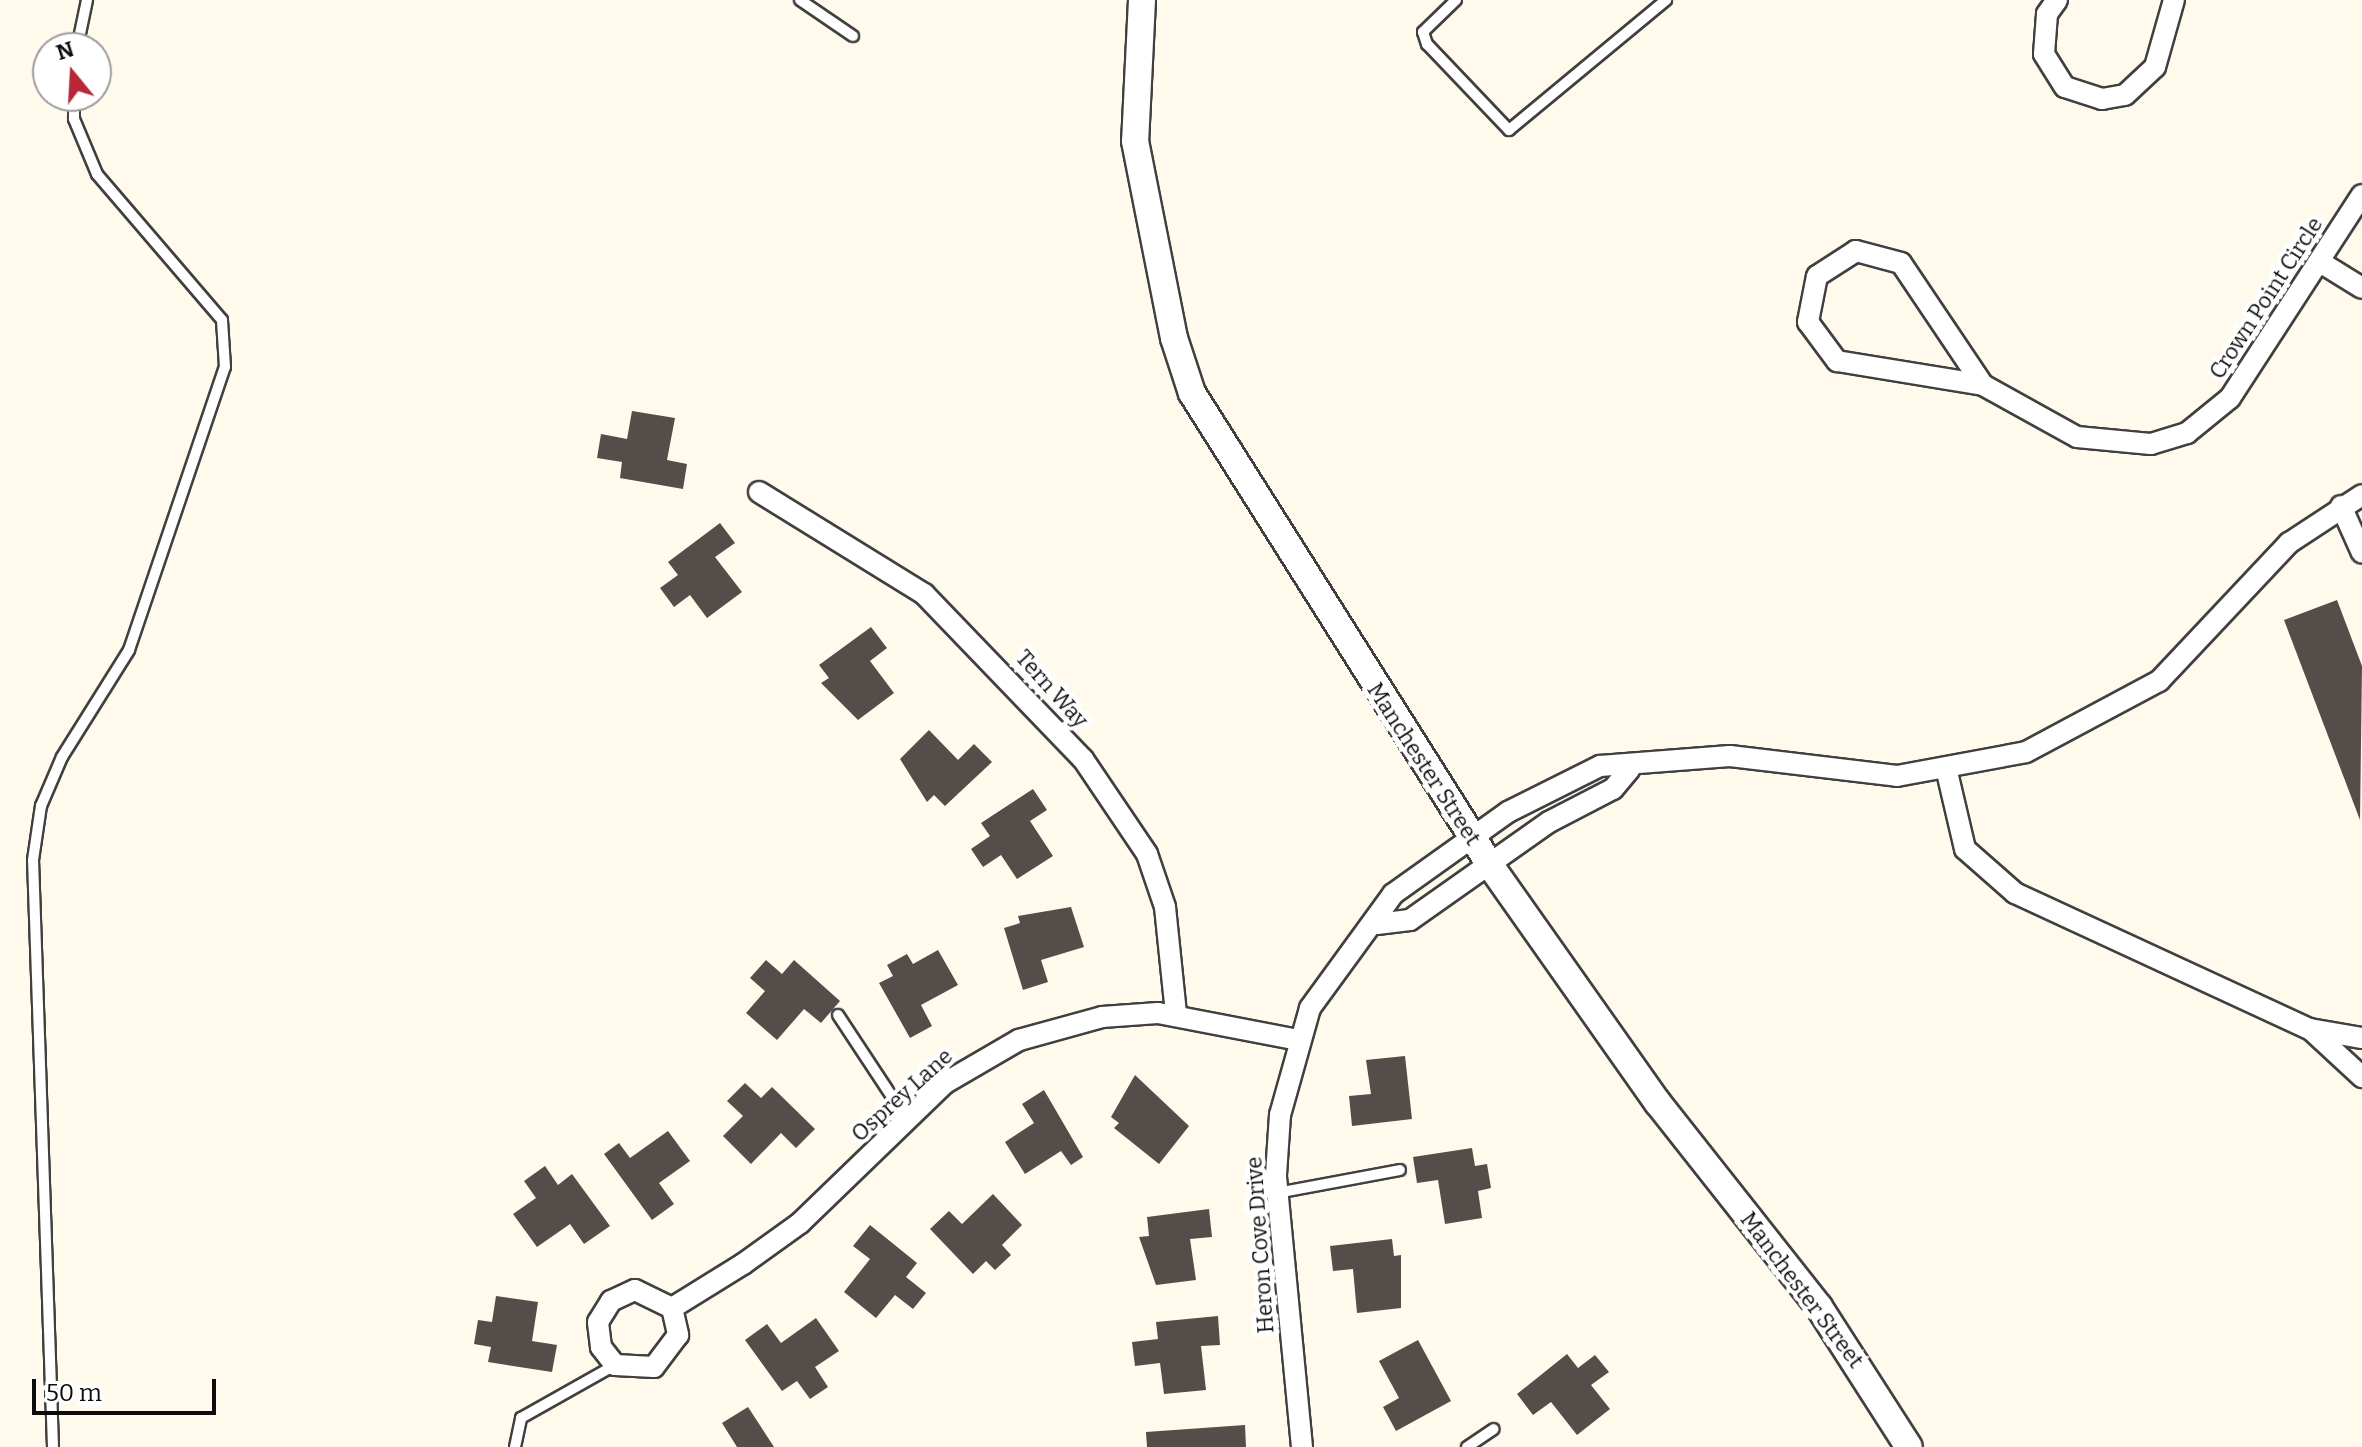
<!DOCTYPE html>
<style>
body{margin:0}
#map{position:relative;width:2362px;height:1447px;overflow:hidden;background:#fffaec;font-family:Bitter,serif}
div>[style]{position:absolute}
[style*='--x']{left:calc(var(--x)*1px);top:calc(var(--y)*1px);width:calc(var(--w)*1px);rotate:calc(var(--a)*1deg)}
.building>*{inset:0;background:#554d49}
.roads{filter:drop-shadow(2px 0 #404040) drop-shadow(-2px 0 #404040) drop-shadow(0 2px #404040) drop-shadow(0 -2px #404040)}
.service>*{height:10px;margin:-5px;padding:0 5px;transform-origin:5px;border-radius:5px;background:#fff}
.minor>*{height:20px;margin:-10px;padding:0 10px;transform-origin:10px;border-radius:10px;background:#fff}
.tertiary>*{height:26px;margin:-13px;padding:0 13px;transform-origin:13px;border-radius:13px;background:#fff}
span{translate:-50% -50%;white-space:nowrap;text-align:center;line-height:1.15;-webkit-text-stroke:8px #fff;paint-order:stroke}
.street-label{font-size:22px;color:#0d0d0d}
.north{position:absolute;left:32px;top:32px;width:80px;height:80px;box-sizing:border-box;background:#fff;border:2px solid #9e9e9e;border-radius:50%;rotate:342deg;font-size:22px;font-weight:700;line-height:32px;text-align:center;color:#0d0d0d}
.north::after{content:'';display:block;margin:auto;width:28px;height:36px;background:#bc2637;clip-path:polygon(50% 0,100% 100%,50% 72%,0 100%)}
.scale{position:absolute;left:32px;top:1379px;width:184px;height:36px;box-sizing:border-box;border:4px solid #0d0d0d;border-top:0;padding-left:10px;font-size:24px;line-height:28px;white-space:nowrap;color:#0d0d0d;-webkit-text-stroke:6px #fff;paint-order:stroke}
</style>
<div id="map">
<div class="building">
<i style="clip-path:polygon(632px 411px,675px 418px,667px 460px,687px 464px,683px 489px,620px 478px,622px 462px,597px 458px,601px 434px,627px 439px)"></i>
<i style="clip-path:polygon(720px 523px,735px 543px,715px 557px,742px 592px,707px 618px,690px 595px,674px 607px,660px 588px,678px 575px,668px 562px)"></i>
<i style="clip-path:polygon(2337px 600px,2362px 666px,2360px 820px,2284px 620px)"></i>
<i style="clip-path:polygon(871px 627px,887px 648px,870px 661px,894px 693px,858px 720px,821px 683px,829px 678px,819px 665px)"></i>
<i style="clip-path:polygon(929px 730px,958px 760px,974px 744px,992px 762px,945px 806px,934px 795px,927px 802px,900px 759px)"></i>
<i style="clip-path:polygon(1033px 789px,1047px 810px,1030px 821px,1053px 856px,1017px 879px,1001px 855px,983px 867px,971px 849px,990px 836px,981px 823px)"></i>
<i style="clip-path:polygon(1071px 907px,1084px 947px,1041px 960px,1048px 982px,1023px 990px,1004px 928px,1020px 923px,1018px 916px)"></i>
<i style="clip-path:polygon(938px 950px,958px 985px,921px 1005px,932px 1026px,910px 1038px,879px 983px,893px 976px,887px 965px,907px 954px,913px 964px)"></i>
<i style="clip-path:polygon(766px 960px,782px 974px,794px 960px,840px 1001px,821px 1023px,804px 1009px,777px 1040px,746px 1013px,765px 991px,750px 978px)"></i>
<i style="clip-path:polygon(1405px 1056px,1412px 1119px,1352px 1126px,1349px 1096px,1371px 1094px,1366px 1060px)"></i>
<i style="clip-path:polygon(1135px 1075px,1189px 1126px,1159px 1164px,1114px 1128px,1119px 1123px,1111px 1117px)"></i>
<i style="clip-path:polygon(745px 1083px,761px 1098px,772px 1087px,815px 1129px,796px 1148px,781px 1133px,751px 1164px,723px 1136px,743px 1116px,727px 1101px)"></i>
<i style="clip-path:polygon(1044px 1090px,1083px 1157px,1071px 1165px,1061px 1151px,1025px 1174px,1005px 1142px,1034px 1123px,1022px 1104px)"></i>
<i style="clip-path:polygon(668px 1131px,690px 1161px,659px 1183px,674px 1204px,652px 1220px,604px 1154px,619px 1143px,630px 1158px)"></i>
<i style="clip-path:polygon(1472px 1148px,1475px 1166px,1487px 1164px,1491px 1188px,1478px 1191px,1482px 1218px,1445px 1224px,1438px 1180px,1417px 1183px,1413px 1157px)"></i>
<i style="clip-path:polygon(545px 1166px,558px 1185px,572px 1174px,610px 1226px,584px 1244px,570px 1224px,537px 1247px,513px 1214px,536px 1198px,524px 1181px)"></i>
<i style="clip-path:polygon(993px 1194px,1022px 1225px,1002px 1245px,1011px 1255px,995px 1270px,986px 1261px,973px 1274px,930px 1229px,949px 1211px,962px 1224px)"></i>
<i style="clip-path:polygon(1209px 1209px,1212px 1237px,1190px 1239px,1196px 1280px,1156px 1285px,1139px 1237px,1149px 1236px,1147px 1217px)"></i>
<i style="clip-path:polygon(870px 1225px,917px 1263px,906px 1277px,926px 1293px,913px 1309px,895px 1295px,876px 1318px,844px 1292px,870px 1259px,853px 1246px)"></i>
<i style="clip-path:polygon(1392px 1239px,1394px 1256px,1401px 1255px,1401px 1308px,1357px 1313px,1353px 1269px,1333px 1271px,1330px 1246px)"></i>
<i style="clip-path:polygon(496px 1296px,538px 1302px,532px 1341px,557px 1345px,552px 1372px,488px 1362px,491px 1347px,474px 1344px,478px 1320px,492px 1322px)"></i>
<i style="clip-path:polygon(1218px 1316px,1220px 1345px,1201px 1346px,1206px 1390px,1164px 1394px,1160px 1363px,1135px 1366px,1132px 1342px,1158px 1339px,1156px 1322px)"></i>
<i style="clip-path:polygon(816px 1318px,839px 1351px,815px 1367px,828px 1387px,810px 1399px,797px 1381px,782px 1391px,745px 1340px,767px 1324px,781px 1343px)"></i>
<i style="clip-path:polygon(1418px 1340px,1451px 1401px,1396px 1431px,1383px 1407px,1399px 1398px,1379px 1361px)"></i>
<i style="clip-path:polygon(1567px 1354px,1578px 1368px,1595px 1355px,1609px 1372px,1591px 1385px,1610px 1409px,1577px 1435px,1551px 1402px,1533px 1415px,1517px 1394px)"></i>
<i style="clip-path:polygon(748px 1407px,774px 1447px,737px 1447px,722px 1423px)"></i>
<i style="clip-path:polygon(1245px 1425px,1246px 1447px,1147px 1447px,1146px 1432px)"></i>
</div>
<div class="roads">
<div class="service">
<i style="--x:800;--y:0;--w:64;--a:34.2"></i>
<i style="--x:1456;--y:0;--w:46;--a:135.9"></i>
<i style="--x:1423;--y:32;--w:13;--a:72"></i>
<i style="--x:1427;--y:44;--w:119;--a:46.4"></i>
<i style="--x:1509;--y:130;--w:204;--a:-39.6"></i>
<i style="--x:77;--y:48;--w:49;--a:-78.2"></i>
<i style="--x:838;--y:1015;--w:123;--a:56.6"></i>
<i style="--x:1277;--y:1193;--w:125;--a:-10.6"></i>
<i style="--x:53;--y:1447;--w:587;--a:-91.95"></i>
<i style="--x:33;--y:860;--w:55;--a:-81.6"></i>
<i style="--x:41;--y:806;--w:53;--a:-66.8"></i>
<i style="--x:62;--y:757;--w:126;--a:-57.9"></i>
<i style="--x:129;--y:650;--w:299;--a:-71.3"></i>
<i style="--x:225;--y:367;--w:47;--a:-93.7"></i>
<i style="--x:222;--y:320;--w:192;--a:-130.6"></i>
<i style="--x:97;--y:174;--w:60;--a:-112.7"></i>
<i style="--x:74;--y:119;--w:23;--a:-90"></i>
<i style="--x:515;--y:1447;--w:30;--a:-78"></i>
<i style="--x:521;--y:1418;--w:108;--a:-29.4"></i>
<i style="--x:1467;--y:1447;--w:32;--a:-34"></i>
</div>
<div class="minor">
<i style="--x:2057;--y:0;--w:17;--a:126"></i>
<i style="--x:2047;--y:14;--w:40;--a:94.3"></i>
<i style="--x:2044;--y:54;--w:39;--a:58"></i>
<i style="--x:2065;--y:87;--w:39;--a:18"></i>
<i style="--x:2102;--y:99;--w:23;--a:-10"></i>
<i style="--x:2125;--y:95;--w:41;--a:-43"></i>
<i style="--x:2155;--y:67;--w:70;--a:-74.2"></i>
<i style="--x:2320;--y:262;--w:49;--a:31.8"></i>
<i style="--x:1983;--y:385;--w:147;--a:-123.9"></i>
<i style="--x:1901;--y:263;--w:47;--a:-165.1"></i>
<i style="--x:1856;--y:251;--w:46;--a:147.3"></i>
<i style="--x:1817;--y:276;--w:47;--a:101.1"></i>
<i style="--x:1808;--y:322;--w:49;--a:53.4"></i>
<i style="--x:1837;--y:361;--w:148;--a:9.3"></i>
<i style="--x:1983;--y:385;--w:107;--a:29"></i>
<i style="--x:2077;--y:437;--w:74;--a:5.4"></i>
<i style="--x:2151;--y:444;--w:38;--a:-17"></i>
<i style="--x:2187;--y:433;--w:55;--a:-39.1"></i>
<i style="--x:2230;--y:398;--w:242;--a:-57"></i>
<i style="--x:759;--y:492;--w:194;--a:31.7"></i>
<i style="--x:924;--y:594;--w:229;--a:46.1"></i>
<i style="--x:1083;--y:759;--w:115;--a:56"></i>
<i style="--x:1147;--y:854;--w:56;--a:71.2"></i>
<i style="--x:1165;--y:907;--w:108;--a:84.1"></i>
<i style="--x:2341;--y:506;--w:51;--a:65.9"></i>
<i style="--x:1947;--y:772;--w:79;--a:76.8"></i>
<i style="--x:1965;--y:849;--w:67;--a:41.3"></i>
<i style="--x:2015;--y:893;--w:325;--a:24.8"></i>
<i style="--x:2310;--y:1029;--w:53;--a:9.8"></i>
<i style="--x:1377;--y:924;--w:33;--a:-7"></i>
<i style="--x:1410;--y:920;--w:170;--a:-35.2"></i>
<i style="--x:1549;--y:822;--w:72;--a:-27.3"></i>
<i style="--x:1613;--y:789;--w:26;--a:-50"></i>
<i style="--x:2310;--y:1029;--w:71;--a:42.7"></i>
<i style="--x:672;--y:1308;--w:28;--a:77"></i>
<i style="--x:678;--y:1335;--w:40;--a:127"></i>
<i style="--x:654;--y:1367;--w:39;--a:-177"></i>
<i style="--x:615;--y:1365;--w:23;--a:-128"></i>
<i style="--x:601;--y:1347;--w:25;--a:-97"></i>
<i style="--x:598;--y:1322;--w:25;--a:-58"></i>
<i style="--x:611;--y:1301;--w:26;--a:-25"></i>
<i style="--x:635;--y:1290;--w:41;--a:25.9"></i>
<i style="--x:672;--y:1308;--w:84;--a:-31.8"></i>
<i style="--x:743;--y:1264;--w:70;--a:-35.7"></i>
<i style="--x:800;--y:1223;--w:202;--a:-44"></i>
<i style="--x:945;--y:1083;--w:86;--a:-30.2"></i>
<i style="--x:1019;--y:1040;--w:86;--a:-15.5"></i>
<i style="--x:1102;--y:1017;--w:56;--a:-4.1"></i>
<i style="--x:1158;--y:1013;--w:143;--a:10.9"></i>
<i style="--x:1302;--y:1447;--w:273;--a:-95.5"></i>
<i style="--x:1276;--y:1175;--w:60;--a:-86.2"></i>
<i style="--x:1280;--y:1115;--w:111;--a:-74.3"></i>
<i style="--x:1310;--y:1008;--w:141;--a:-53.9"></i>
<i style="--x:1393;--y:894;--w:141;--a:-35.5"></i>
<i style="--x:1508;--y:812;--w:103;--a:-26.6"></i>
<i style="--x:1600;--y:766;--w:130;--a:-4.4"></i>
<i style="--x:1730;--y:756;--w:168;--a:6.8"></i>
<i style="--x:1897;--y:776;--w:131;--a:-10.5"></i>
<i style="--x:2026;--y:752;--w:151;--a:-28.1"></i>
<i style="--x:2159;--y:681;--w:190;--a:-46.7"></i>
<i style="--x:2289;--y:543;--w:87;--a:-33.3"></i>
</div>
<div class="tertiary">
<i style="--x:1142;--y:0;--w:141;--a:92.8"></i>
<i style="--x:1135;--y:141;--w:201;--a:78.8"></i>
<i style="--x:1174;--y:338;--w:58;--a:71.9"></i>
<i style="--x:1192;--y:393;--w:558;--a:57.73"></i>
<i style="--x:1490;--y:865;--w:291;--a:54.8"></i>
<i style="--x:1658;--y:1103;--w:260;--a:51.7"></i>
<i style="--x:1819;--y:1307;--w:166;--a:57.3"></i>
</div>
</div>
<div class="street-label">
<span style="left:2266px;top:298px;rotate:-57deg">Crown Point Circle</span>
<span style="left:1052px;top:689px;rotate:48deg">Tern Way</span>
<span style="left:1424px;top:764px;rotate:57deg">Manchester Street</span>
<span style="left:902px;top:1095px;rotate:-42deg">Osprey Lane</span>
<span style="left:1260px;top:1245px;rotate:-94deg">Heron Cove Drive</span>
<span style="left:1802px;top:1290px;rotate:53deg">Manchester Street</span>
</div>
<div class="north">N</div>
<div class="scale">50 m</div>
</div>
